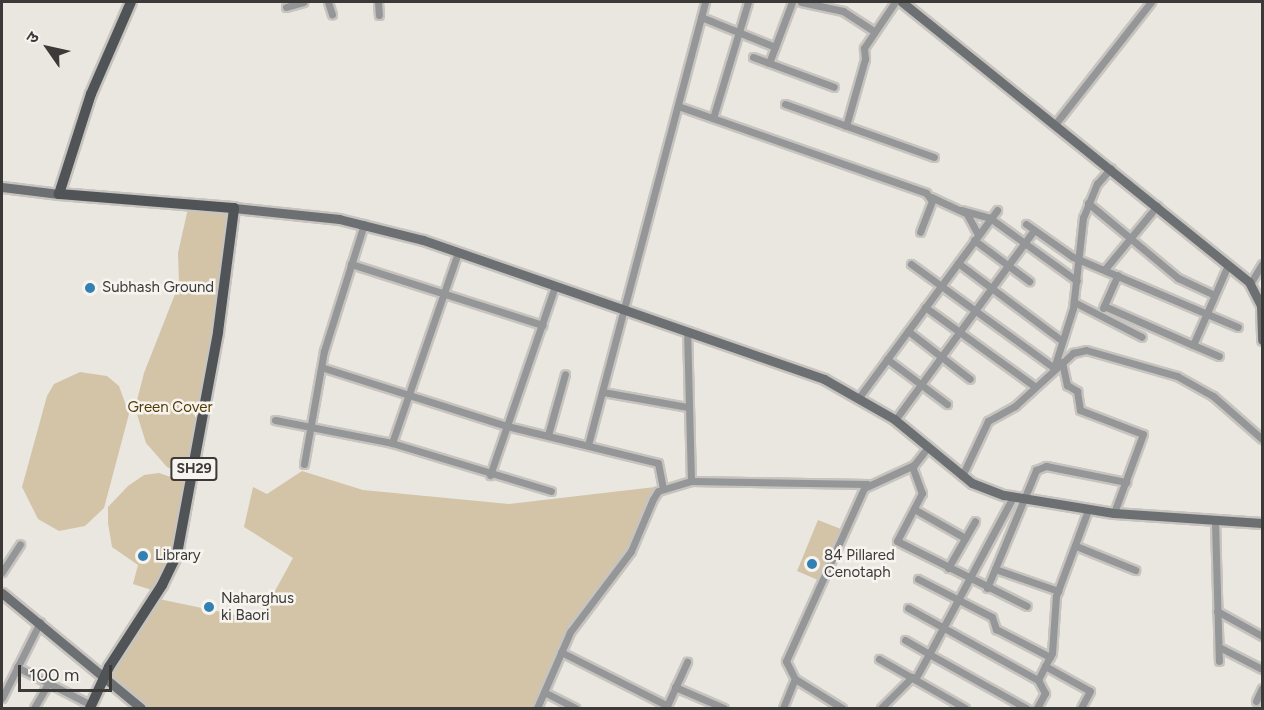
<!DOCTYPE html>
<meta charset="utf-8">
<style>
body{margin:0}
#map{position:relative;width:1264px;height:710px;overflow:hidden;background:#eae7e1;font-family:Figtree,"Noto Sans Devanagari",sans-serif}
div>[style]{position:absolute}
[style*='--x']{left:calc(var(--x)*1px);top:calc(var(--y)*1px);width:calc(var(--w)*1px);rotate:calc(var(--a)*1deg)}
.green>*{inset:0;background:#d3c4a8}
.roads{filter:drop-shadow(2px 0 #c7c4bf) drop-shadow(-2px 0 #c7c4bf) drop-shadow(0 2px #c7c4bf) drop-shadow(0 -2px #c7c4bf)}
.street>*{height:7px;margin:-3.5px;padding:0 3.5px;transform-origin:3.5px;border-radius:3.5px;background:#949698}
.secondary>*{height:9px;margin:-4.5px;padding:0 4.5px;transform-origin:4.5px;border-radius:4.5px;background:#6c7072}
.primary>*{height:10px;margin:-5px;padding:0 5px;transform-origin:5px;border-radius:5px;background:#505457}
.dots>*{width:16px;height:16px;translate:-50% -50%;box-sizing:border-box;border:3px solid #f7f4ef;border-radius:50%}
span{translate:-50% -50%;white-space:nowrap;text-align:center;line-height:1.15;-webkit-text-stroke:5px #f7f4ef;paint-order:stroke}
.shield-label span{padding:2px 4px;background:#f7f4ef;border:2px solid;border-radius:4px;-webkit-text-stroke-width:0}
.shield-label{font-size:14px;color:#3b3a38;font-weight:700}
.poi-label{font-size:15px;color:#3b3a38}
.left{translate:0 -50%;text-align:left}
.park-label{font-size:15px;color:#523c05}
.frame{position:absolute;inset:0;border:3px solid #3b3a38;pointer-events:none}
.north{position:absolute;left:18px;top:18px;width:60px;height:60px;-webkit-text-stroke:4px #f7f4ef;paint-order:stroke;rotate:304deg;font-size:16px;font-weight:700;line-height:24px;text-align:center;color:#3b3a38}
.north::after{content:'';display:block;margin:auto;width:21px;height:27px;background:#3b3a38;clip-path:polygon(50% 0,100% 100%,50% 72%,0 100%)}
.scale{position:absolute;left:18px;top:665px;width:94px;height:27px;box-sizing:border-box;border:3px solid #3b3a38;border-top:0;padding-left:8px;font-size:18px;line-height:21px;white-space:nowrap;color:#3b3a38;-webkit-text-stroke:4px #f7f4ef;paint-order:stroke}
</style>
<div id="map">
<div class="green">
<i style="clip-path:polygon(189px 204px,234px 208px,192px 479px,167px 467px,146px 443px,135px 408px,144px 373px,179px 284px,178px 253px)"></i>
<i style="clip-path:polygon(80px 372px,107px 376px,119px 386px,129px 414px,104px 508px,85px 526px,59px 531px,38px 519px,22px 487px,47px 396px,54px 384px)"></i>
<i style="clip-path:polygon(302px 471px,363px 490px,509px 504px,655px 487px,644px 523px,627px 558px,591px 597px,573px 624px,536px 708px,141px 708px,105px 676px,154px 598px,259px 620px,293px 558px,244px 527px,253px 487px,267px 494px)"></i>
<i style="clip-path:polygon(159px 473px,191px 484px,187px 514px,158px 592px,133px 584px,138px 565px,112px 547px,108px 523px,108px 507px,128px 486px,144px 475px)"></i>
<i style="clip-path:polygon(818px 520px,841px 529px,820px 581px,797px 571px)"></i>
</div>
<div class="roads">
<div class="street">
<i style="--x:328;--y:2;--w:13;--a:72"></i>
<i style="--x:378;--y:2;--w:13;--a:86"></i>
<i style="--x:801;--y:2;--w:43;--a:12.1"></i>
<i style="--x:843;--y:11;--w:38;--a:33"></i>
<i style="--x:286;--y:7;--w:18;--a:-16"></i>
<i style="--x:701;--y:17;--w:80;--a:22.1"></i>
<i style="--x:753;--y:57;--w:86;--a:20.3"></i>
<i style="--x:769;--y:63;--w:65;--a:-69.3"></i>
<i style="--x:785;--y:104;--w:158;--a:19.6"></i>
<i style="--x:678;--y:106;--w:263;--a:19.3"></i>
<i style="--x:926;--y:193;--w:10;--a:53"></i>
<i style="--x:932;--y:201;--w:33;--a:111"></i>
<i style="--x:713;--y:118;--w:121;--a:-73.2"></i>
<i style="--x:1056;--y:123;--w:154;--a:-51.9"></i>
<i style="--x:846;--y:126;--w:70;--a:-74.2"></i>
<i style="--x:865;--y:59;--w:11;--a:-95"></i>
<i style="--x:864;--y:48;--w:55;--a:-56"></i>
<i style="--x:931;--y:197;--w:40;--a:25"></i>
<i style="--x:967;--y:214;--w:24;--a:62"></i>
<i style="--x:1088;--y:203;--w:117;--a:39.8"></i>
<i style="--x:1178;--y:278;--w:40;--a:25"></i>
<i style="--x:961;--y:210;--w:30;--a:15"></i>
<i style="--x:990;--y:218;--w:107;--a:35.9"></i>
<i style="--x:1026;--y:224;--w:57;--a:35.1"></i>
<i style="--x:1073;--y:257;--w:179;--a:23"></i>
<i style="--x:974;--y:240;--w:69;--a:36.7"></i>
<i style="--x:958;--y:263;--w:129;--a:36.8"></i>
<i style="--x:351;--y:264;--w:201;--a:17.7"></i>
<i style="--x:911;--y:264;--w:177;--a:36"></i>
<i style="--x:1054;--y:368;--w:63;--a:-72.4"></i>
<i style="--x:1073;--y:308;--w:91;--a:-83.7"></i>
<i style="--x:1083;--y:218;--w:37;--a:-68"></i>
<i style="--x:1097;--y:184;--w:21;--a:-49"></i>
<i style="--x:1105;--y:269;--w:82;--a:-50.5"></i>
<i style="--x:1250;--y:284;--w:23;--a:-59"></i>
<i style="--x:1074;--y:302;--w:76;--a:27.2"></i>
<i style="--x:1104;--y:306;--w:97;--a:23.7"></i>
<i style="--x:1193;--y:345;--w:87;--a:-66.4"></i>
<i style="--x:925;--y:307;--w:135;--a:35.9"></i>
<i style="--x:1103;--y:308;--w:36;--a:-66"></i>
<i style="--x:908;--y:331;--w:78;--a:37.7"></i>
<i style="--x:1193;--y:345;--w:28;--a:23"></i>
<i style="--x:887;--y:359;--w:75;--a:36.9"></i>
<i style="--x:1062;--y:362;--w:24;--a:78"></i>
<i style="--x:1067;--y:385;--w:12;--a:31"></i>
<i style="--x:1077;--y:391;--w:19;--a:81"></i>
<i style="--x:1080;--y:410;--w:67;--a:20.9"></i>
<i style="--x:1143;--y:434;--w:84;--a:110.2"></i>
<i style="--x:324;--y:368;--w:192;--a:17.6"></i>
<i style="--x:507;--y:426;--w:155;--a:13.8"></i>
<i style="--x:658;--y:463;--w:26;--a:79"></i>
<i style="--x:603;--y:392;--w:85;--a:10.1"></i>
<i style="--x:860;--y:396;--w:231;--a:-53.6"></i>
<i style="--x:275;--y:420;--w:119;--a:11.1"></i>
<i style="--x:392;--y:443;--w:166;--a:16.8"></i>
<i style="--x:895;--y:420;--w:235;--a:-53.8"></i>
<i style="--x:548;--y:435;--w:63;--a:-74.4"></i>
<i style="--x:392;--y:443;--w:202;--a:-70.9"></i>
<i style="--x:588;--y:445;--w:458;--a:-75.2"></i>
<i style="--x:304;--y:464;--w:115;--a:-80"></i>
<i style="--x:324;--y:351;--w:133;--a:-72.5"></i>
<i style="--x:912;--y:466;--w:29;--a:70"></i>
<i style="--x:922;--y:493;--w:54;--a:117.5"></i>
<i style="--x:897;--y:541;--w:145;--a:26.6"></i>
<i style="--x:490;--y:475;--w:200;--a:-71"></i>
<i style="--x:962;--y:476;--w:61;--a:-64.7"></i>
<i style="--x:988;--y:421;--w:31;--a:-29"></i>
<i style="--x:1015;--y:406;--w:79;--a:-42.4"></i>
<i style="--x:1073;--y:353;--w:13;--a:-13"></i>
<i style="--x:1086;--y:350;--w:95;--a:15.9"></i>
<i style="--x:1177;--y:376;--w:41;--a:29.1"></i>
<i style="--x:1213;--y:396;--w:65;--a:41.3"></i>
<i style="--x:691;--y:481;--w:176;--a:1"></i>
<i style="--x:1013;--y:497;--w:178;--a:118.1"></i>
<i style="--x:929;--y:654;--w:111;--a:29.1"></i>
<i style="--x:914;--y:509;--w:59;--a:29.6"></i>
<i style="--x:1215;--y:521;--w:140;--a:88.4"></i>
<i style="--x:1076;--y:546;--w:64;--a:22.1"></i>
<i style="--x:948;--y:568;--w:54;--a:-60.1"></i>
<i style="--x:995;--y:569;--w:67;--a:19.2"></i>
<i style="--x:2;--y:572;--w:33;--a:-57"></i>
<i style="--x:918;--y:579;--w:83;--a:27.2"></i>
<i style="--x:992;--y:617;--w:13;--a:72"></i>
<i style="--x:996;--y:629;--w:61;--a:27.4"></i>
<i style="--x:987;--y:588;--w:128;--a:-67.4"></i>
<i style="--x:1036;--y:470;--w:11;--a:-22"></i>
<i style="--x:1046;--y:466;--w:82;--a:11.3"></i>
<i style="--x:908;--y:608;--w:149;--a:29"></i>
<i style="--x:1038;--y:680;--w:15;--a:62"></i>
<i style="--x:1045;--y:693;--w:17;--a:118"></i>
<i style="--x:1217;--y:611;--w:51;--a:29.1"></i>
<i style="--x:905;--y:640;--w:28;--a:30"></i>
<i style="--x:929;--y:654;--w:29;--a:119"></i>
<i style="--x:1219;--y:647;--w:48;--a:27.1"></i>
<i style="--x:561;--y:652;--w:118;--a:26.8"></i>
<i style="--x:879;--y:659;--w:99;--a:29.7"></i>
<i style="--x:1045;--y:666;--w:51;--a:29.1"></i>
<i style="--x:1090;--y:691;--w:19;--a:118"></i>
<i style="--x:17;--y:667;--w:83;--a:27.2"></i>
<i style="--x:1038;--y:680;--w:30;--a:-63"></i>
<i style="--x:1052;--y:653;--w:57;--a:-86"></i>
<i style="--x:1056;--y:596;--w:92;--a:-69.6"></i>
<i style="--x:675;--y:687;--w:53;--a:23.2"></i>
<i style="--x:544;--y:692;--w:35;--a:27"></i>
<i style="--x:2;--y:698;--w:85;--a:-63.4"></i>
<i style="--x:1256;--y:701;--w:14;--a:-65"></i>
<i style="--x:34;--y:708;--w:28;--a:-60"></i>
<i style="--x:537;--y:708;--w:83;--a:-66.5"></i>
<i style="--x:570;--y:632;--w:101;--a:-53"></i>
<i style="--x:631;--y:551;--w:56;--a:-67.1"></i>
<i style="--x:653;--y:499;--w:9;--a:-58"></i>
<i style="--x:658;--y:491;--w:34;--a:-17"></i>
<i style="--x:691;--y:481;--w:149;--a:-91.5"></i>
<i style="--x:666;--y:708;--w:51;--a:-65.5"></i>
<i style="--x:783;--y:708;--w:31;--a:-68"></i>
<i style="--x:842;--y:708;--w:55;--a:-148.3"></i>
<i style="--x:795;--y:679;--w:20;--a:-117"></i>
<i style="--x:786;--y:661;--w:190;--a:-65.7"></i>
<i style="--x:864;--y:488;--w:55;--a:-24.7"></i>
<i style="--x:914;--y:465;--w:23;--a:-52"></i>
<i style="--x:881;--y:708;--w:44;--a:-45"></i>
</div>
<div class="secondary">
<i style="--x:902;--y:2;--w:446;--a:38.9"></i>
<i style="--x:1249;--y:282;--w:27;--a:63"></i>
<i style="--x:1261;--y:306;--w:34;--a:88"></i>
<i style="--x:2;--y:187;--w:57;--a:7"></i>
<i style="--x:234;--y:208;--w:106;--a:6"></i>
<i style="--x:339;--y:219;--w:87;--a:14"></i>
<i style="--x:423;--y:240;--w:424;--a:19.1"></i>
<i style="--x:824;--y:379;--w:81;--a:29.7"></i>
<i style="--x:894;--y:419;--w:101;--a:39.4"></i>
<i style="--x:972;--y:483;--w:34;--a:21"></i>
<i style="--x:1004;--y:495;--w:111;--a:9.3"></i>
<i style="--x:1114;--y:513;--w:148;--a:3.9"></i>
<i style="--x:2;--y:593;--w:180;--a:39.6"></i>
</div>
<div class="primary">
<i style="--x:90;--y:708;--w:45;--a:-65.1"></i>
<i style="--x:109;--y:667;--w:98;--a:-57.1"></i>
<i style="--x:162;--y:585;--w:34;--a:-64"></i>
<i style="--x:177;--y:554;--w:226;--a:-79.5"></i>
<i style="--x:218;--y:332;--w:125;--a:-82.6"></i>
<i style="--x:234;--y:208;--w:176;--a:-175.4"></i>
<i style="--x:59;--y:194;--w:105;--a:-72.3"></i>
<i style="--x:91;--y:94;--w:100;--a:-66.5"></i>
</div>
</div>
<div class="dots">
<i style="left:90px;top:288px;background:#3380b2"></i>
<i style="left:143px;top:556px;background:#3380b2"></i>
<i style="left:812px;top:564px;background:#3380b2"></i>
<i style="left:209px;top:607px;background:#3380b2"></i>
</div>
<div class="shield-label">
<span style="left:194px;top:469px">SH29</span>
</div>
<div class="poi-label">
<span class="left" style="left:102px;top:288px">Subhash Ground</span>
<span class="left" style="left:824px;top:564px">84 Pillared<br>Cenotaph</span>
<span class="left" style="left:155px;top:556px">Library</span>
<span class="left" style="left:221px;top:607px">Naharghus<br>ki Baori</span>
</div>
<div class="park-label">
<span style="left:170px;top:408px">Green Cover</span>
</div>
<div class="frame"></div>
<div class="north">उ</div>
<div class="scale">100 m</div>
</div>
